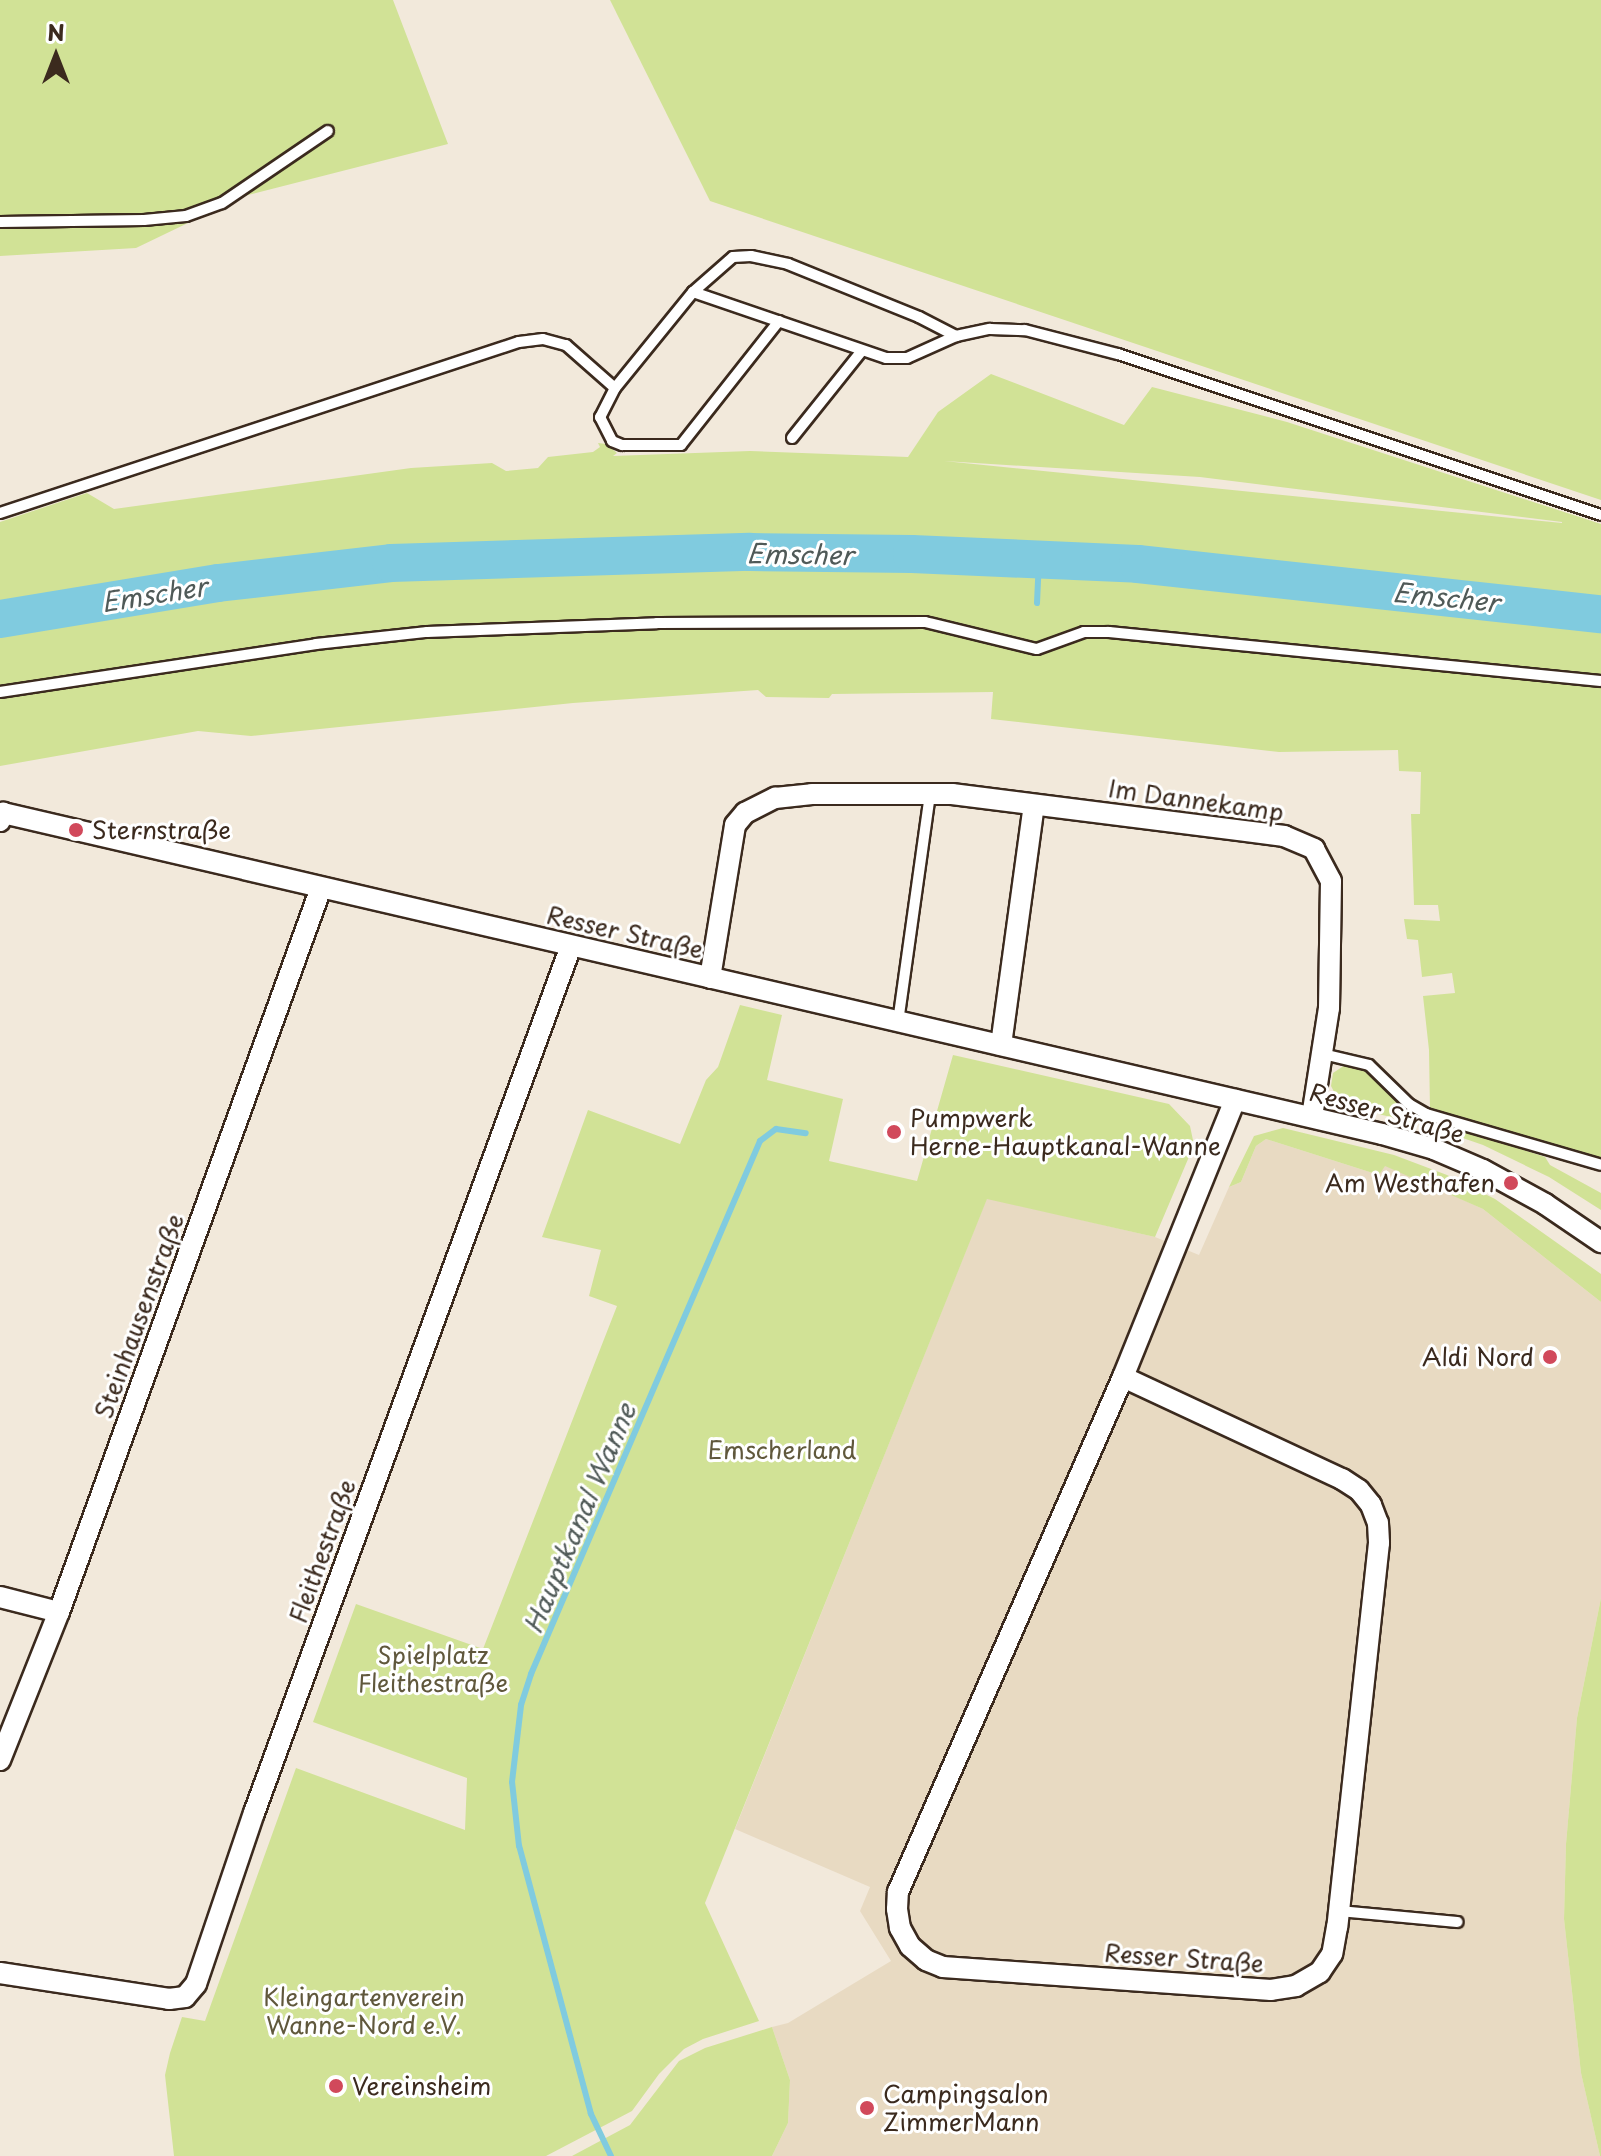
<!DOCTYPE html>
<meta charset="utf-8">
<style>
body{margin:0}
#map{position:relative;width:1601px;height:2156px;overflow:hidden;background:#f2e9db;font-family:"Playpen Sans",sans-serif}
div>[style]{position:absolute}
[style*='--x']{left:calc(var(--x)*1px);top:calc(var(--y)*1px);width:calc(var(--w)*1px);rotate:calc(var(--a)*1deg)}
.built>*{inset:0;background:#e8dac2}
.green>*{inset:0;background:#d1e296}
.stream>*{height:6px;margin:-3px;padding:0 3px;transform-origin:3px;border-radius:3px;background:#80cbdf}
.river>*{height:38px;margin:-19px;padding:0 19px;transform-origin:19px;border-radius:19px;background:#80cbdf}
.roads{filter:drop-shadow(2px 0 #3b2a1e) drop-shadow(-2px 0 #3b2a1e) drop-shadow(0 2px #3b2a1e) drop-shadow(0 -2px #3b2a1e)}
.service>*{height:10px;margin:-5px;padding:0 5px;transform-origin:5px;border-radius:5px;background:#fff}
.minor>*{height:20px;margin:-10px;padding:0 10px;transform-origin:10px;border-radius:10px;background:#fff}
.dots>*{width:22px;height:22px;translate:-50% -50%;box-sizing:border-box;border:4px solid #fff;border-radius:50%}
span{translate:-50% -50%;white-space:nowrap;text-align:center;line-height:1.15;-webkit-text-stroke:6px #fff;paint-order:stroke}
.street-label{font-size:24px;color:#3b2a1e}
.poi-label{font-size:24px;color:#3b2a1e}
.left{translate:0 -50%;text-align:left}
.right{translate:-100% -50%;text-align:right}
.park-label{font-size:24px;color:#60583c}
.water-label{font-size:26px;color:#505a58;font-style:italic}
.north{position:absolute;left:16px;top:16px;width:80px;height:80px;-webkit-text-stroke:6px #fff;paint-order:stroke;rotate:0deg;font-size:22px;font-weight:700;line-height:32px;text-align:center;color:#3b2a1e}
.north::after{content:'';display:block;margin:auto;width:28px;height:36px;background:#3b2a1e;clip-path:polygon(50% 0,100% 100%,50% 72%,0 100%)}
</style>
<div id="map">
<div class="built">
<i style="clip-path:polygon(1266px 1139px,1379px 1175px,1384px 1165px,1391px 1167px,1483px 1209px,1601px 1302px,1601px 1598px,1577px 1718px,1566px 1844px,1564px 1919px,1581px 2073px,1600px 2156px,772px 2156px,788px 2123px,790px 2080px,772px 2027px,788px 2023px,891px 1961px,860px 1911px,870px 1887px,735px 1829px,987px 1198px,1155px 1237px,1199px 1255px,1229px 1187px,1241px 1182px,1256px 1146px)"></i>
</div>
<div class="green">
<i style="clip-path:polygon(0 0,393px 0,448px 144px,244px 196px,136px 248px,0 256px)"></i>
<i style="clip-path:polygon(610px 0,1601px 0,1601px 500px,710px 201px)"></i>
<i style="clip-path:polygon(evenodd,991px 374px,1124px 425px,1152px 387px,1287px 422px,1601px 524px,1601px 1159px,1430px 1110px,1429px 1050px,1423px 996px,1455px 993px,1452px 973px,1422px 977px,1418px 940px,1407px 939px,1404px 919px,1440px 921px,1438px 905px,1414px 905px,1411px 814px,1420px 814px,1421px 772px,1399px 771px,1398px 750px,1279px 752px,991px 719px,993px 692px,832px 694px,829px 698px,766px 697px,758px 690px,573px 703px,251px 736px,198px 731px,0 766px,0 522px,87px 493px,114px 509px,411px 468px,492px 463px,506px 471px,538px 468px,548px 457px,593px 452px,600px 447px,598px 443px,606px 444px,617px 453px,613px 456px,750px 451px,908px 457px,938px 412px,991px 374px,944px 461px,1200px 477px,1562px 522px,1562px 523px,944px 461px)"></i>
<i style="clip-path:polygon(740px 1005px,782px 1015px,767px 1080px,843px 1099px,829px 1161px,917px 1181px,953px 1055px,1169px 1104px,1190px 1126px,1194px 1145px,1155px 1237px,987px 1199px,705px 1903px,759px 2021px,703px 2039px,684px 2049px,659px 2074px,632px 2111px,546px 2156px,174px 2156px,165px 2075px,170px 2053px,182px 2017px,205px 2021px,296px 1768px,465px 1830px,467px 1778px,313px 1722px,356px 1604px,483px 1649px,617px 1306px,589px 1296px,601px 1250px,542px 1237px,588px 1110px,680px 1144px,706px 1080px,718px 1067px)"></i>
<i style="clip-path:polygon(1345px 1065px,1359px 1065px,1370px 1072px,1423px 1117px,1545px 1157px,1550px 1165px,1601px 1193px,1601px 1210px,1549px 1177px,1483px 1145px,1428px 1126px,1341px 1105px,1331px 1086px,1333px 1073px)"></i>
<i style="clip-path:polygon(1283px 1128px,1394px 1155px,1447px 1175px,1495px 1199px,1601px 1274px,1601px 1302px,1483px 1209px,1385px 1166px,1379px 1175px,1266px 1139px,1256px 1146px,1241px 1182px,1229px 1187px,1254px 1136px)"></i>
<i style="clip-path:polygon(1601px 1598px,1601px 2156px,1600px 2156px,1581px 2073px,1564px 1919px,1566px 1844px,1577px 1718px)"></i>
<i style="clip-path:polygon(772px 2027px,790px 2080px,788px 2123px,772px 2156px,572px 2156px,630px 2125px,679px 2061px,705px 2048px)"></i>
</div>
<div class="stream">
<i style="--x:1037;--y:603;--w:44;--a:-87.4"></i>
<i style="--x:611;--y:2156;--w:47;--a:-115.5"></i>
<i style="--x:591;--y:2114;--w:278;--a:-105"></i>
<i style="--x:519;--y:1846;--w:64;--a:-96.2"></i>
<i style="--x:512;--y:1782;--w:78;--a:-83.3"></i>
<i style="--x:521;--y:1705;--w:33;--a:-72"></i>
<i style="--x:531;--y:1674;--w:580;--a:-66.75"></i>
<i style="--x:760;--y:1141;--w:20;--a:-37"></i>
<i style="--x:776;--y:1129;--w:30;--a:8"></i>
</div>
<div class="river">
<i style="--x:0;--y:619;--w:221;--a:-9.4"></i>
<i style="--x:218;--y:583;--w:174;--a:-6.6"></i>
<i style="--x:391;--y:563;--w:359;--a:-1.8"></i>
<i style="--x:750;--y:552;--w:162;--a:0.7"></i>
<i style="--x:912;--y:554;--w:226;--a:2.5"></i>
<i style="--x:1138;--y:564;--w:466;--a:6.2"></i>
</div>
<div class="roads">
<div class="service">
<i style="--x:0;--y:222;--w:144;--a:-0.8"></i>
<i style="--x:144;--y:220;--w:42;--a:-5.4"></i>
<i style="--x:186;--y:216;--w:38;--a:-20"></i>
<i style="--x:222;--y:203;--w:128;--a:-34.2"></i>
<i style="--x:693;--y:292;--w:53;--a:-41.2"></i>
<i style="--x:733;--y:257;--w:18;--a:-3"></i>
<i style="--x:751;--y:256;--w:38;--a:12"></i>
<i style="--x:788;--y:264;--w:141;--a:22"></i>
<i style="--x:919;--y:317;--w:42;--a:27.2"></i>
<i style="--x:956;--y:336;--w:35;--a:-12"></i>
<i style="--x:990;--y:329;--w:35;--a:2"></i>
<i style="--x:1025;--y:330;--w:96;--a:14.5"></i>
<i style="--x:1118;--y:354;--w:509;--a:18.43"></i>
<i style="--x:615;--y:388;--w:33;--a:117"></i>
<i style="--x:600;--y:417;--w:27;--a:63"></i>
<i style="--x:612;--y:441;--w:11;--a:22"></i>
<i style="--x:622;--y:445;--w:59;--a:0"></i>
<i style="--x:681;--y:445;--w:158;--a:-51.7"></i>
<i style="--x:792;--y:438;--w:110;--a:-51.3"></i>
<i style="--x:0;--y:513;--w:546;--a:-18.24"></i>
<i style="--x:519;--y:342;--w:24;--a:-7"></i>
<i style="--x:543;--y:339;--w:24;--a:15"></i>
<i style="--x:566;--y:345;--w:65;--a:41.3"></i>
<i style="--x:615;--y:388;--w:124;--a:-50.9"></i>
<i style="--x:693;--y:292;--w:204;--a:18.9"></i>
<i style="--x:886;--y:358;--w:21;--a:0"></i>
<i style="--x:907;--y:358;--w:54;--a:-24.2"></i>
<i style="--x:0;--y:692;--w:320;--a:-8.6"></i>
<i style="--x:316;--y:644;--w:112;--a:-6.2"></i>
<i style="--x:427;--y:632;--w:230;--a:-2.2"></i>
<i style="--x:657;--y:623;--w:268;--a:-0.2"></i>
<i style="--x:925;--y:622;--w:115;--a:13.6"></i>
<i style="--x:1037;--y:649;--w:50;--a:-19.9"></i>
<i style="--x:1084;--y:632;--w:25;--a:0"></i>
<i style="--x:1109;--y:632;--w:494;--a:5.7"></i>
<i style="--x:898;--y:1022;--w:231;--a:-82"></i>
<i style="--x:1323;--y:1054;--w:47;--a:13.4"></i>
<i style="--x:1369;--y:1065;--w:56;--a:44.3"></i>
<i style="--x:1409;--y:1104;--w:20;--a:30"></i>
<i style="--x:1426;--y:1114;--w:182;--a:16.2"></i>
<i style="--x:1339;--y:1911;--w:119;--a:5.3"></i>
</div>
<div class="minor">
<i style="--x:0;--y:821;--w:9;--a:-69"></i>
<i style="--x:3;--y:813;--w:1416;--a:13.1"></i>
<i style="--x:1382;--y:1134;--w:54;--a:16.1"></i>
<i style="--x:1434;--y:1149;--w:53;--a:23.2"></i>
<i style="--x:1483;--y:1170;--w:71;--a:28.7"></i>
<i style="--x:1545;--y:1204;--w:68;--a:34.2"></i>
<i style="--x:710;--y:978;--w:155;--a:-80.7"></i>
<i style="--x:735;--y:825;--w:16;--a:-50"></i>
<i style="--x:745;--y:813;--w:34;--a:-27"></i>
<i style="--x:775;--y:798;--w:37;--a:-6"></i>
<i style="--x:812;--y:794;--w:140;--a:0"></i>
<i style="--x:952;--y:794;--w:335;--a:7.2"></i>
<i style="--x:1284;--y:836;--w:33;--a:23"></i>
<i style="--x:1314;--y:849;--w:36;--a:62"></i>
<i style="--x:1331;--y:881;--w:127;--a:90.9"></i>
<i style="--x:1329;--y:1008;--w:110;--a:98.9"></i>
<i style="--x:1001;--y:1045;--w:242;--a:-82.2"></i>
<i style="--x:1123;--y:1377;--w:242;--a:25"></i>
<i style="--x:1342;--y:1479;--w:20;--a:33"></i>
<i style="--x:1359;--y:1490;--w:19;--a:51"></i>
<i style="--x:1371;--y:1505;--w:19;--a:69"></i>
<i style="--x:1378;--y:1523;--w:20;--a:87"></i>
<i style="--x:1379;--y:1543;--w:386;--a:96.2"></i>
<i style="--x:1337;--y:1927;--w:27;--a:100"></i>
<i style="--x:1332;--y:1954;--w:22;--a:124"></i>
<i style="--x:1320;--y:1972;--w:28;--a:150"></i>
<i style="--x:1296;--y:1986;--w:25;--a:171"></i>
<i style="--x:1271;--y:1990;--w:329;--a:-176"></i>
<i style="--x:943;--y:1967;--w:18;--a:-158"></i>
<i style="--x:926;--y:1960;--w:21;--a:-139"></i>
<i style="--x:910;--y:1946;--w:21;--a:-119"></i>
<i style="--x:900;--y:1928;--w:19;--a:-99"></i>
<i style="--x:897;--y:1909;--w:17;--a:-87"></i>
<i style="--x:898;--y:1892;--w:562;--a:-66.4"></i>
<i style="--x:1123;--y:1377;--w:299;--a:-68"></i>
<i style="--x:0;--y:1597;--w:61;--a:14.3"></i>
<i style="--x:0;--y:1760;--w:159;--a:-68.3"></i>
<i style="--x:59;--y:1612;--w:770;--a:-70.11"></i>
<i style="--x:0;--y:1973;--w:171;--a:8.7"></i>
<i style="--x:169;--y:1999;--w:16;--a:-7"></i>
<i style="--x:185;--y:1997;--w:17;--a:-50"></i>
<i style="--x:196;--y:1984;--w:181;--a:-71.3"></i>
<i style="--x:254;--y:1813;--w:923;--a:-69.92"></i>
</div>
</div>
<div class="dots">
<i style="left:76px;top:830px;background:#d1495b"></i>
<i style="left:894px;top:1132px;background:#d1495b"></i>
<i style="left:1511px;top:1183px;background:#d1495b"></i>
<i style="left:1550px;top:1357px;background:#d1495b"></i>
<i style="left:336px;top:2086px;background:#d1495b"></i>
<i style="left:867px;top:2108px;background:#d1495b"></i>
</div>
<div class="street-label">
<span style="left:1196px;top:800px;rotate:8deg">Im Dannekamp</span>
<span style="left:625px;top:932px;rotate:13deg">Resser Straße</span>
<span style="left:1387px;top:1113px;rotate:16deg">Resser Straße</span>
<span style="left:139px;top:1316px;rotate:-70deg">Steinhausenstraße</span>
<span style="left:322px;top:1551px;rotate:-70deg">Fleithestraße</span>
<span style="left:1184px;top:1958px;rotate:4deg">Resser Straße</span>
</div>
<div class="poi-label">
<span class="left" style="left:92px;top:830px">Sternstraße</span>
<span class="left" style="left:910px;top:1132px">Pumpwerk<br>Herne-Hauptkanal-Wanne</span>
<span class="right" style="left:1495px;top:1183px">Am Westhafen</span>
<span class="right" style="left:1534px;top:1357px">Aldi Nord</span>
<span class="left" style="left:352px;top:2086px">Vereinsheim</span>
<span class="left" style="left:883px;top:2108px">Campingsalon<br>ZimmerMann</span>
</div>
<div class="park-label">
<span style="left:782px;top:1450px">Emscherland</span>
<span style="left:433px;top:1669px">Spielplatz<br>Fleithestraße</span>
<span style="left:364px;top:2011px">Kleingartenverein<br>Wanne-Nord e.V.</span>
</div>
<div class="water-label">
<span style="left:800px;top:554px;rotate:1deg">Emscher</span>
<span style="left:154px;top:594px;rotate:-9deg">Emscher</span>
<span style="left:1446px;top:597px;rotate:6deg">Emscher</span>
<span style="left:579px;top:1518px;rotate:-67deg">Hauptkanal Wanne</span>
</div>
<div class="north">N</div>
</div>
